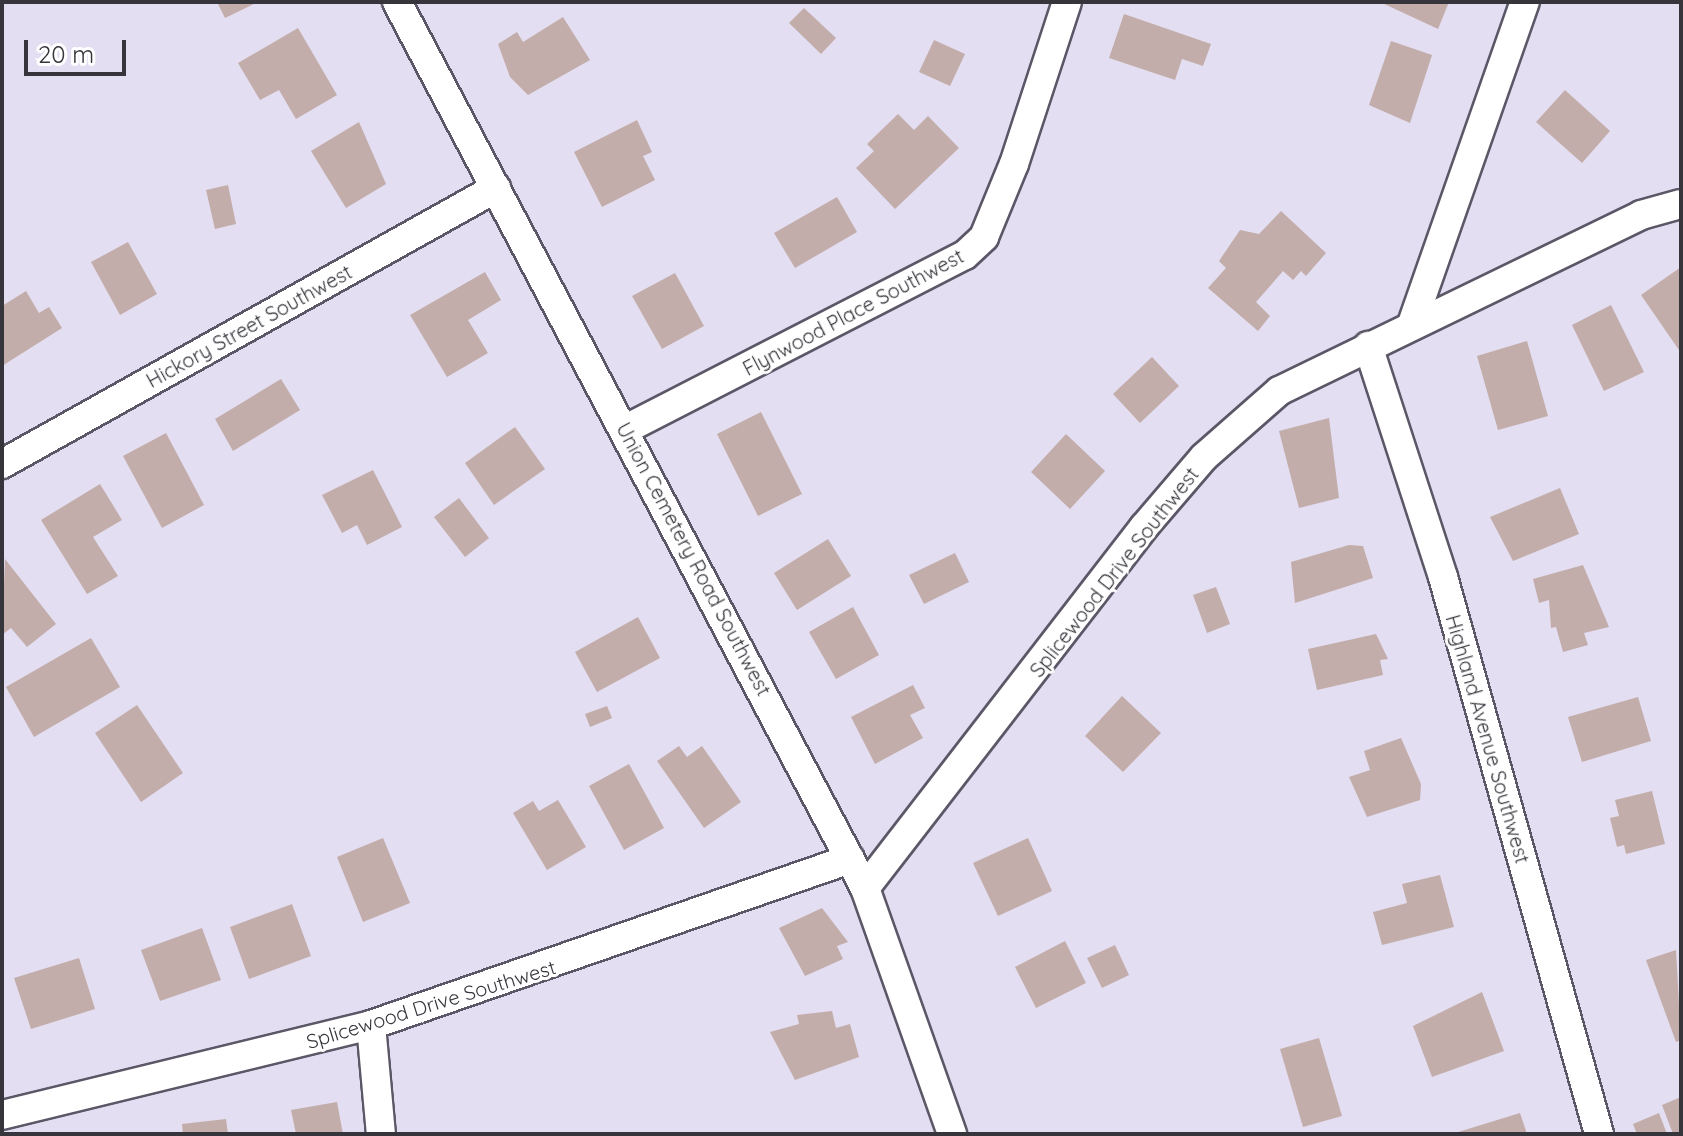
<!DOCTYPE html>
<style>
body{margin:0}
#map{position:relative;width:1683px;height:1136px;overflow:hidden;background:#e3def1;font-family:Quicksand,sans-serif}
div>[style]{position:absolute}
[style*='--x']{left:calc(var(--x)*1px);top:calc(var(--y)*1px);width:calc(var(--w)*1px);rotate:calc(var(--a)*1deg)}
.building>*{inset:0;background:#c3adaa}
.roads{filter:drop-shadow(2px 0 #5c5767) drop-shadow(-2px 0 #5c5767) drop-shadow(0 2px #5c5767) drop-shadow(0 -2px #5c5767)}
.minor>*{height:28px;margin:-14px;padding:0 14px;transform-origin:14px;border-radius:14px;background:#fff}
span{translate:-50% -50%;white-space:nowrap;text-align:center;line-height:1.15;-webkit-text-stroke:6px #fff;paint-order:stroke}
.street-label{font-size:20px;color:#37353c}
.frame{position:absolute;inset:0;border:4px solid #37353c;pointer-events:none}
.scale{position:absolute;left:24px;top:40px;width:102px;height:36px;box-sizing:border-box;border:4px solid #37353c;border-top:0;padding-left:10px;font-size:24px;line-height:28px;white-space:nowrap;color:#37353c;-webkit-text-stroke:6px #fff;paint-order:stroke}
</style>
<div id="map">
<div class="building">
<i style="clip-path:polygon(217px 2px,258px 2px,225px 18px)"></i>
<i style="clip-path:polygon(1380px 2px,1449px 2px,1438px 29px)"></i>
<i style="clip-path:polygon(804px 8px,836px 38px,821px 54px,789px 23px)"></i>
<i style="clip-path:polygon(1124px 14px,1211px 44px,1203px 66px,1182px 59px,1175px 80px,1109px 58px)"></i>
<i style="clip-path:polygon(563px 17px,590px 60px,528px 95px,510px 77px,498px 44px,517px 32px,523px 42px)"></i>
<i style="clip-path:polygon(298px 28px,337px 95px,296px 119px,279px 90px,260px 100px,238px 63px)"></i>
<i style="clip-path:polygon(934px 40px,965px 54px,950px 86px,919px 72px)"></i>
<i style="clip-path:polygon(1391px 41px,1432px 55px,1410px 123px,1369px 105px)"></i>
<i style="clip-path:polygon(1565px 90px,1610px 131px,1582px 163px,1536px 122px)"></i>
<i style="clip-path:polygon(898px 114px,914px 130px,928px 116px,959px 148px,895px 209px,856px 168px,874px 151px,867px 144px)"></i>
<i style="clip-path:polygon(637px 120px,652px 152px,643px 156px,655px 180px,602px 207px,574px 152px)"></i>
<i style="clip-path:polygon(359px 122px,386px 184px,346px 208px,311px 151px)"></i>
<i style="clip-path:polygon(228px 185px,236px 224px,215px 229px,206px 190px)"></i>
<i style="clip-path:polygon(837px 197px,857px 232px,795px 268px,774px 233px)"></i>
<i style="clip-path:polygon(1281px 211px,1326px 253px,1306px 276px,1301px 271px,1293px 280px,1283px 271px,1256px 302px,1270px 316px,1258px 331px,1208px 288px,1226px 268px,1219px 261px,1240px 230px,1259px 234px)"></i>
<i style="clip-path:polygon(128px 242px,157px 294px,120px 315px,91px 262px)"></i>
<i style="clip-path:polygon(1681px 267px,1681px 353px,1641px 295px)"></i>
<i style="clip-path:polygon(485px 272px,501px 300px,468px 320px,488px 353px,447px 377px,410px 315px)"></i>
<i style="clip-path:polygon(675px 273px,704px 326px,662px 349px,632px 296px)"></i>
<i style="clip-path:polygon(26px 291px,39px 313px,49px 307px,62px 328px,2px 366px,2px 306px)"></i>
<i style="clip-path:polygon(1611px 305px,1644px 372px,1604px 391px,1572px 325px)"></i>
<i style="clip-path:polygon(1527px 341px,1548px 416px,1498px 430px,1477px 356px)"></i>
<i style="clip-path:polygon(1152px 357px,1179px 386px,1140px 423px,1113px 394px)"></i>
<i style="clip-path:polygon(281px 379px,300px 410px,233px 451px,215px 419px)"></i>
<i style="clip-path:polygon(761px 412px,802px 494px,758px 516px,717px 434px)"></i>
<i style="clip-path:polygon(1329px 418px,1339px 498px,1299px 508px,1279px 431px)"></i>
<i style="clip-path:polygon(515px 427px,545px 469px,494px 505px,465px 463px)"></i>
<i style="clip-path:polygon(166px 433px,204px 505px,162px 528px,123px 456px)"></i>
<i style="clip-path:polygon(1066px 434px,1105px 471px,1070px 509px,1031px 472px)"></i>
<i style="clip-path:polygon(373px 470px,402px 527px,367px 545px,357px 525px,342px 533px,322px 495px)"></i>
<i style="clip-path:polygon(100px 484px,122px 520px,93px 537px,118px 576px,87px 594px,41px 520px)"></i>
<i style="clip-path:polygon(1560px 488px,1579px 534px,1513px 561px,1490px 517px)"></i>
<i style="clip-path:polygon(459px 498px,489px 538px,465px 557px,434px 517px)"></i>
<i style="clip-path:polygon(828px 539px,851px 576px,797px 610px,774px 573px)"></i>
<i style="clip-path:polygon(1349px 545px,1363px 546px,1373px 578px,1295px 603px,1291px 562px)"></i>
<i style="clip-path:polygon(955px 553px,969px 582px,924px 604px,909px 575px)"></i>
<i style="clip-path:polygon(5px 559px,56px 624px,27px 647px,11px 628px,2px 635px)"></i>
<i style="clip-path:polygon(1583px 565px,1609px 627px,1584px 633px,1588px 645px,1563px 652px,1556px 627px,1551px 628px,1549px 600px,1539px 603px,1533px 579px)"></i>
<i style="clip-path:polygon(1216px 587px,1230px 624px,1207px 633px,1193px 595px)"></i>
<i style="clip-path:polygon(853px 607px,879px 655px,836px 679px,809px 632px)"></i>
<i style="clip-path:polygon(638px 617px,660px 658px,597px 692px,575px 652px)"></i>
<i style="clip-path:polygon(1376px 634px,1388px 659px,1380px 660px,1383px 675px,1317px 690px,1308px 649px)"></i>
<i style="clip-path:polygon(91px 638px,120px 687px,34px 737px,6px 687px)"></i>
<i style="clip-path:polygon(913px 685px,925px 708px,910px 715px,923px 738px,875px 764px,851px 717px)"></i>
<i style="clip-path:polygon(1122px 696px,1161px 733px,1123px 772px,1085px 736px)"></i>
<i style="clip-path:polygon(1638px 697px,1651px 741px,1582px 762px,1568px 717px)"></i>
<i style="clip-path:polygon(137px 705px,183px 773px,141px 802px,95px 733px)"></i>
<i style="clip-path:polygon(607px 706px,612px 718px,590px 727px,585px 714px)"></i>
<i style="clip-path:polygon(1401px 738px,1421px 784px,1420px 800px,1367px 817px,1349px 777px,1370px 770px,1364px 751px)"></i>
<i style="clip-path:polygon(679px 746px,687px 757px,702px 746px,741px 802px,704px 828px,657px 761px)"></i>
<i style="clip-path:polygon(629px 764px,664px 828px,624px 850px,589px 786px)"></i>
<i style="clip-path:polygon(1652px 791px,1665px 844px,1626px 854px,1624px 845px,1617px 847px,1610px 818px,1619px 816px,1615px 800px)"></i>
<i style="clip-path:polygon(558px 800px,586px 847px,547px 870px,513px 813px,533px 801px,539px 811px)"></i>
<i style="clip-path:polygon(383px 838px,410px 903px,363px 922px,337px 857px)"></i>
<i style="clip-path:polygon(1028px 838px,1052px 891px,998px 916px,973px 863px)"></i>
<i style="clip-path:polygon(1440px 875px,1454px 927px,1382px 945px,1373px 912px,1407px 903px,1402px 884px)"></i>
<i style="clip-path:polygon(292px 904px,311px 956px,249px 979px,230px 927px)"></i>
<i style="clip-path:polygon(822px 908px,848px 942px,837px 946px,843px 959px,805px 976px,779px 928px)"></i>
<i style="clip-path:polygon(202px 928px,221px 980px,160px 1001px,141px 950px)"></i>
<i style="clip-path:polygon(1065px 941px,1086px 983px,1036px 1008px,1015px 967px)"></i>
<i style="clip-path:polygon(1115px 945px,1129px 975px,1102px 988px,1087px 958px)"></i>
<i style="clip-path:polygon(1676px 950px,1681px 1040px,1676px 1042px,1646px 960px)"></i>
<i style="clip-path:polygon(79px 958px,95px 1009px,31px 1029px,14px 978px)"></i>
<i style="clip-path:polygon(1482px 992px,1504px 1051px,1432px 1077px,1413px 1026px)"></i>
<i style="clip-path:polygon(832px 1011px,836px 1028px,850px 1024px,859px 1057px,795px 1080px,770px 1032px,799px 1024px,797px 1015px)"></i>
<i style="clip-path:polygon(1319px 1038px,1342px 1116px,1303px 1127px,1280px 1049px)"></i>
<i style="clip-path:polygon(1681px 1097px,1681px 1134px,1673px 1134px,1662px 1105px)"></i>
<i style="clip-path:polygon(337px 1102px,343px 1134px,296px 1134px,291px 1110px)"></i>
<i style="clip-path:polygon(1520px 1113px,1527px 1134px,1455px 1134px,1455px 1133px)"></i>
<i style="clip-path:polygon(1659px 1113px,1667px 1134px,1637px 1134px,1633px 1124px)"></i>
<i style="clip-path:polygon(226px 1119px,228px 1134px,183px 1134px,182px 1124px)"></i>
</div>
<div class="roads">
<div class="minor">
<i style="--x:397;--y:2;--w:1002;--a:62.16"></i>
<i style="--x:865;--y:888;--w:261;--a:70.5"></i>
<i style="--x:1412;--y:324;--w:341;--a:-70.7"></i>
<i style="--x:1368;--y:346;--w:243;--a:72"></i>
<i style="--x:1443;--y:577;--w:578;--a:74.35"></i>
<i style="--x:624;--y:430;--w:383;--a:-27.2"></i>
<i style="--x:965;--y:255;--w:26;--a:-43"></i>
<i style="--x:984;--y:237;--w:79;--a:-67.7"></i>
<i style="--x:1014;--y:164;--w:170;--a:-71.9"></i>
<i style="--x:2;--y:464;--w:566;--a:-29.19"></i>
<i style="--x:865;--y:888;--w:456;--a:-52.3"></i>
<i style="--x:1144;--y:527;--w:92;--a:-49.4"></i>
<i style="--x:1204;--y:457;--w:100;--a:-41.3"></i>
<i style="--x:1279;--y:391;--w:403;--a:-25.9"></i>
<i style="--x:1641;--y:215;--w:41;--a:-15.4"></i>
<i style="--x:371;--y:1025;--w:109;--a:84.8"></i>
<i style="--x:2;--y:1115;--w:380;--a:-13.7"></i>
<i style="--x:371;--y:1025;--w:507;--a:-19.11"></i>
</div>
</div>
<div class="street-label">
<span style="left:853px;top:312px;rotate:-28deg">Flynwood Place Southwest</span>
<span style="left:249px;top:326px;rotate:-29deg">Hickory Street Southwest</span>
<span style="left:694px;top:559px;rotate:62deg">Union Cemetery Road Southwest</span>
<span style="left:1114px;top:572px;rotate:-52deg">Splicewood Drive Southwest</span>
<span style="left:1488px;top:739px;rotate:74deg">Highland Avenue Southwest</span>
<span style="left:431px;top:1004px;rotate:-17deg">Splicewood Drive Southwest</span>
</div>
<div class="frame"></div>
<div class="scale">20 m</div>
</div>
